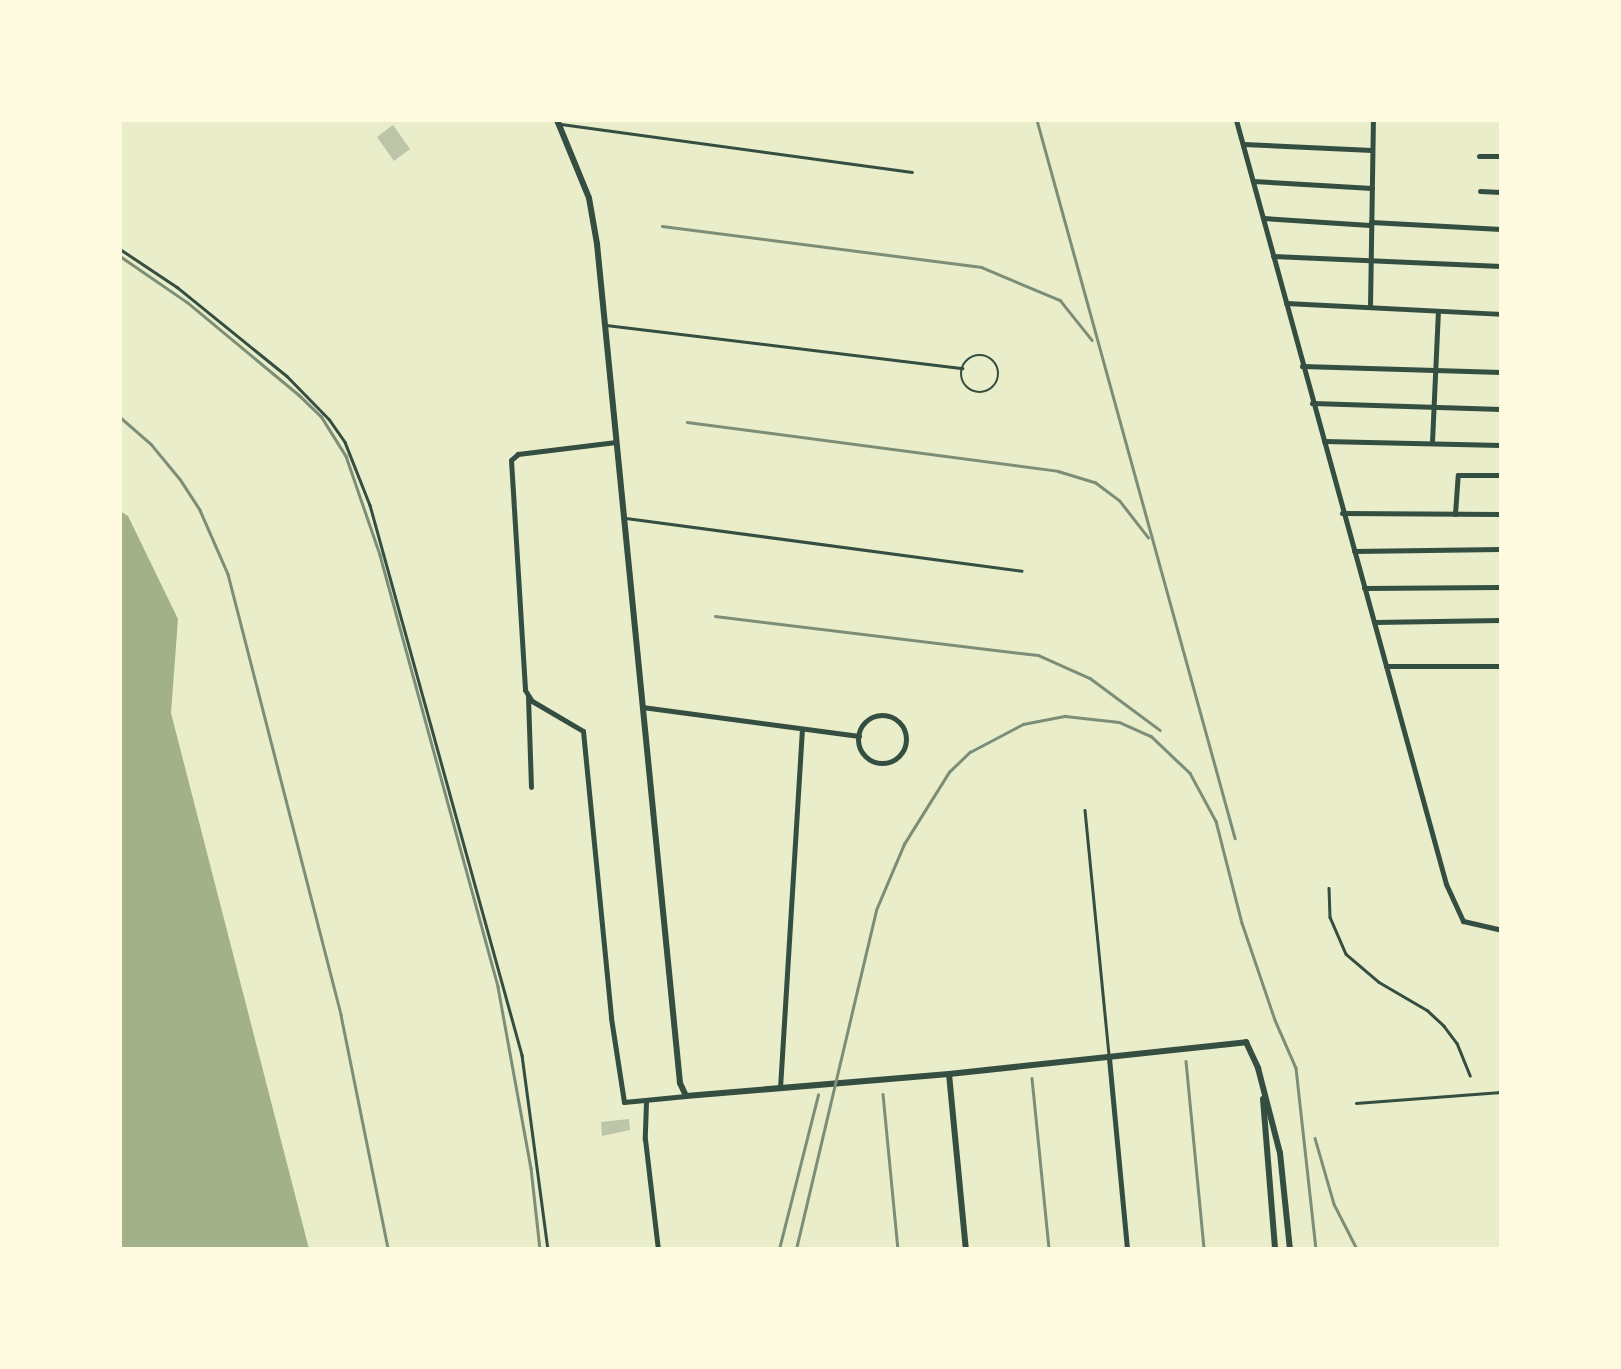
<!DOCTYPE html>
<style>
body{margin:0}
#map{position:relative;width:1621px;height:1369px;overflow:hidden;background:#e9edc9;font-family:Helvetica,sans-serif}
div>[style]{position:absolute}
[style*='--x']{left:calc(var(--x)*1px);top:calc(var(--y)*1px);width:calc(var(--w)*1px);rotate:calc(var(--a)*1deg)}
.water>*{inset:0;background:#a3b18a}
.building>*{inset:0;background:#bcc5a7}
.service>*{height:2.5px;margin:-1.25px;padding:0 1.25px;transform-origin:1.25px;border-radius:1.25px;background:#344e41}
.service>.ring{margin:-1.25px;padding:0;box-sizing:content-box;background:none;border:2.5px solid #344e41;border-radius:50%}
.minor>*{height:5px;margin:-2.5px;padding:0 2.5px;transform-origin:2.5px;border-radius:2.5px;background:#344e41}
.minor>.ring{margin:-2.5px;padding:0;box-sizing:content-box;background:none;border:5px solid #344e41;border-radius:50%}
.tertiary>*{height:6px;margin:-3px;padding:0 3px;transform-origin:3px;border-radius:3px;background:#344e41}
.secondary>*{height:6px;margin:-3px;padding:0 3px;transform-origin:3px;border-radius:3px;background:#344e41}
.rail>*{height:2.5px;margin:-1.25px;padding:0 1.25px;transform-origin:1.25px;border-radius:1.25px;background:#7c8e77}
span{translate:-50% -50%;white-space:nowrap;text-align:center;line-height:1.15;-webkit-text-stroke:8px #fefae0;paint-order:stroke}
.frame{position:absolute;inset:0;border:122px solid #fefae0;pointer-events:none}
</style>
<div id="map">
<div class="water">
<i style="clip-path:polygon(120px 511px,128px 516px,178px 619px,171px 713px,309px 1249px,120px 1249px)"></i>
</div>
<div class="building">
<i style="clip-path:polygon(393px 125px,410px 149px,394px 161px,377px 137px)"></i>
<i style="clip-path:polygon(629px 1119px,630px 1130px,602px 1136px,601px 1122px)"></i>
</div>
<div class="service">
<i style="--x:561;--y:124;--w:354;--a:7.8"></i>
<i style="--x:120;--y:249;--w:69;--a:33.7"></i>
<i style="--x:177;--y:287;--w:141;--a:39"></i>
<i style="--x:287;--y:376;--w:60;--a:45.7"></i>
<i style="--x:329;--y:419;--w:28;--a:55"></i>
<i style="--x:345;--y:442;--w:68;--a:68.4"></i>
<i style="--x:370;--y:505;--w:571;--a:74.55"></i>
<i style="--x:522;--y:1055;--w:196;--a:82.4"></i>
<i style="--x:606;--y:325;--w:359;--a:6.9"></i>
<i class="ring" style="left:961px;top:355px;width:35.5px;height:35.5px"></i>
<i style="--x:626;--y:518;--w:399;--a:7.6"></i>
<i style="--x:1085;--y:810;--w:247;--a:84.4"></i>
<i style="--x:1329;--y:888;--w:29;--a:88"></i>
<i style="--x:1330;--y:917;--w:40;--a:66.6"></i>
<i style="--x:1346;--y:954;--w:43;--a:40.3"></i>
<i style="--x:1379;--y:982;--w:56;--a:30.3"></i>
<i style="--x:1427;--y:1010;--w:23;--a:43"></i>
<i style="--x:1444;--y:1026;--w:21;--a:53"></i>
<i style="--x:1457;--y:1043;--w:35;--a:68"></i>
<i style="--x:1356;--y:1103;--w:145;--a:-4.3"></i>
</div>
<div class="minor">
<i style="--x:1236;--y:120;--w:792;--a:74.63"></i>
<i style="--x:1446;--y:884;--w:41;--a:65.3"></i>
<i style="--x:1463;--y:921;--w:39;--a:13"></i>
<i style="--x:1243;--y:144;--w:129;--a:2.7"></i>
<i style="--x:1479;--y:156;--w:22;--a:0"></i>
<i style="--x:1253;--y:181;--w:119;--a:3.4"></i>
<i style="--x:1480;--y:191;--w:21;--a:3"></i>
<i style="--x:1263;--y:218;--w:107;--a:3.7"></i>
<i style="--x:1371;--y:222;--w:130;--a:3.1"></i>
<i style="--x:1273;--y:256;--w:228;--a:2.5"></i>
<i style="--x:1286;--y:303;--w:215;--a:2.9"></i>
<i style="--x:1370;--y:307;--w:187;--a:-89.1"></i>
<i style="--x:1302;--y:366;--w:199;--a:1.7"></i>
<i style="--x:1312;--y:403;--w:189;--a:1.8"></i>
<i style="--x:1324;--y:441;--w:177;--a:1.3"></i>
<i style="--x:616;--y:442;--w:99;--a:173"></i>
<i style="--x:518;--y:454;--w:9;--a:139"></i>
<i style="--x:511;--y:460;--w:230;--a:86.5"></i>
<i style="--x:525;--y:690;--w:13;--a:58"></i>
<i style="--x:532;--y:701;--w:59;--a:30.5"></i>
<i style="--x:583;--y:731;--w:288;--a:84.4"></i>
<i style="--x:611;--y:1018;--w:85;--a:81.2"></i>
<i style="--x:624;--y:1102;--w:62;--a:-5.5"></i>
<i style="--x:1432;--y:442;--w:131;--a:-87.4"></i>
<i style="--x:1342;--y:513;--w:159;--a:0.4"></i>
<i style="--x:1455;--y:514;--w:39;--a:-86"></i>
<i style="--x:1458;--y:475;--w:43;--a:0"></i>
<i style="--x:1354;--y:551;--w:147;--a:-0.8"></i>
<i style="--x:1364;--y:588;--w:137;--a:-0.4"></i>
<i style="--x:1374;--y:622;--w:127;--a:-0.9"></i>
<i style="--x:1386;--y:666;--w:115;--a:0"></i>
<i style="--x:528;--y:697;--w:90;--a:88.1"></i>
<i style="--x:642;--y:707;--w:219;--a:7.6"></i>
<i class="ring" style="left:858px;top:715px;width:43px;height:43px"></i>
<i style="--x:1109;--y:1058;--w:192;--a:84.6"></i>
<i style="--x:780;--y:1088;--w:359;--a:-86.5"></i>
<i style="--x:646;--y:1102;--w:37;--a:92"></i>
<i style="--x:645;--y:1139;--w:111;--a:83.3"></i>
</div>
<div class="tertiary">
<i style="--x:949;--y:1074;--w:299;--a:-6.1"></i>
<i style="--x:1246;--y:1042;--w:29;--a:65"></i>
<i style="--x:1258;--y:1068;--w:88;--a:75.5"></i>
<i style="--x:1280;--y:1153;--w:97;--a:84.1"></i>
<i style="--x:1263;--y:1099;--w:150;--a:85.4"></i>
</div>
<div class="secondary">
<i style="--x:557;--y:120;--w:84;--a:67.7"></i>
<i style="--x:589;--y:198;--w:47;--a:80.1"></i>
<i style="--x:597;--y:244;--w:843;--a:84.35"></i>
<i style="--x:680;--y:1083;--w:14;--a:65"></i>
<i style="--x:686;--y:1096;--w:264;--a:-4.8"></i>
<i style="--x:949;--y:1074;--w:176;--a:84.5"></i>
</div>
<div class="rail">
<i style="--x:1037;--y:120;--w:745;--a:74.58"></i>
<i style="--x:662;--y:226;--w:322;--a:7.3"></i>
<i style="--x:981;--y:267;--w:86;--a:22.7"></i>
<i style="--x:1060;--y:300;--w:51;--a:51.3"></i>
<i style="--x:120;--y:256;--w:81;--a:34.5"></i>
<i style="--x:187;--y:302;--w:146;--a:39.7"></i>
<i style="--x:299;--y:395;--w:30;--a:44"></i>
<i style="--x:321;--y:416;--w:47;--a:58"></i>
<i style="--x:346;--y:456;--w:105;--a:71"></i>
<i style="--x:380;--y:555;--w:448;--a:74.7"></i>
<i style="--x:498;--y:987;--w:184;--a:79.7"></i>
<i style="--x:531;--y:1168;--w:81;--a:83.7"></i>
<i style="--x:120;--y:417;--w:41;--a:41.1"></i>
<i style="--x:151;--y:444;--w:45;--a:50.4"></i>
<i style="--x:180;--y:479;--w:37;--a:57"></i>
<i style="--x:200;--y:510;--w:70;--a:66.4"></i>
<i style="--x:228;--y:574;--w:455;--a:75.6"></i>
<i style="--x:341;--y:1015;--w:239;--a:78.6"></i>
<i style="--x:687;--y:422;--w:374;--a:7.5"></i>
<i style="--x:1058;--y:471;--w:39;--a:17"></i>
<i style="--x:1095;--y:482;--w:31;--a:37"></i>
<i style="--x:1120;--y:501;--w:46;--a:52.1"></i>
<i style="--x:715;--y:616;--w:325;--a:6.9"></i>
<i style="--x:1038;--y:655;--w:57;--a:23.9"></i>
<i style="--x:1090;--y:678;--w:87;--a:36.6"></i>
<i style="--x:1186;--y:1061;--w:189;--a:84.5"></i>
<i style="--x:1032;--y:1078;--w:172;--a:84.3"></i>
<i style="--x:883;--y:1094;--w:156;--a:84.5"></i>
<i style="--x:1315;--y:1138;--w:69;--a:73.9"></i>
<i style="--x:1334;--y:1204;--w:51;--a:62.9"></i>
<i style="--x:779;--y:1249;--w:159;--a:-75.8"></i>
<i style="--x:796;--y:1249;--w:348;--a:-76.7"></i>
<i style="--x:876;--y:910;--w:72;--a:-67"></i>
<i style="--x:904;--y:844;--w:85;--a:-58"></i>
<i style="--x:949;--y:772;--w:29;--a:-44"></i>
<i style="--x:970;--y:752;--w:60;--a:-27.8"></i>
<i style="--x:1023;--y:724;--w:43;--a:-10.8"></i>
<i style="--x:1065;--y:716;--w:54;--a:6.3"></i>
<i style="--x:1119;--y:722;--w:35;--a:24"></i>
<i style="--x:1151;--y:736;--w:54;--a:43.5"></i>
<i style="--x:1190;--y:773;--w:55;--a:61.6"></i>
<i style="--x:1216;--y:821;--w:105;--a:75.7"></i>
<i style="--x:1242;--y:923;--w:102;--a:71.2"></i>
<i style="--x:1275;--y:1020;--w:52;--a:66.4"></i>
<i style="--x:1296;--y:1068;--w:182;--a:83.7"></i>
</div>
<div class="frame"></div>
</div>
